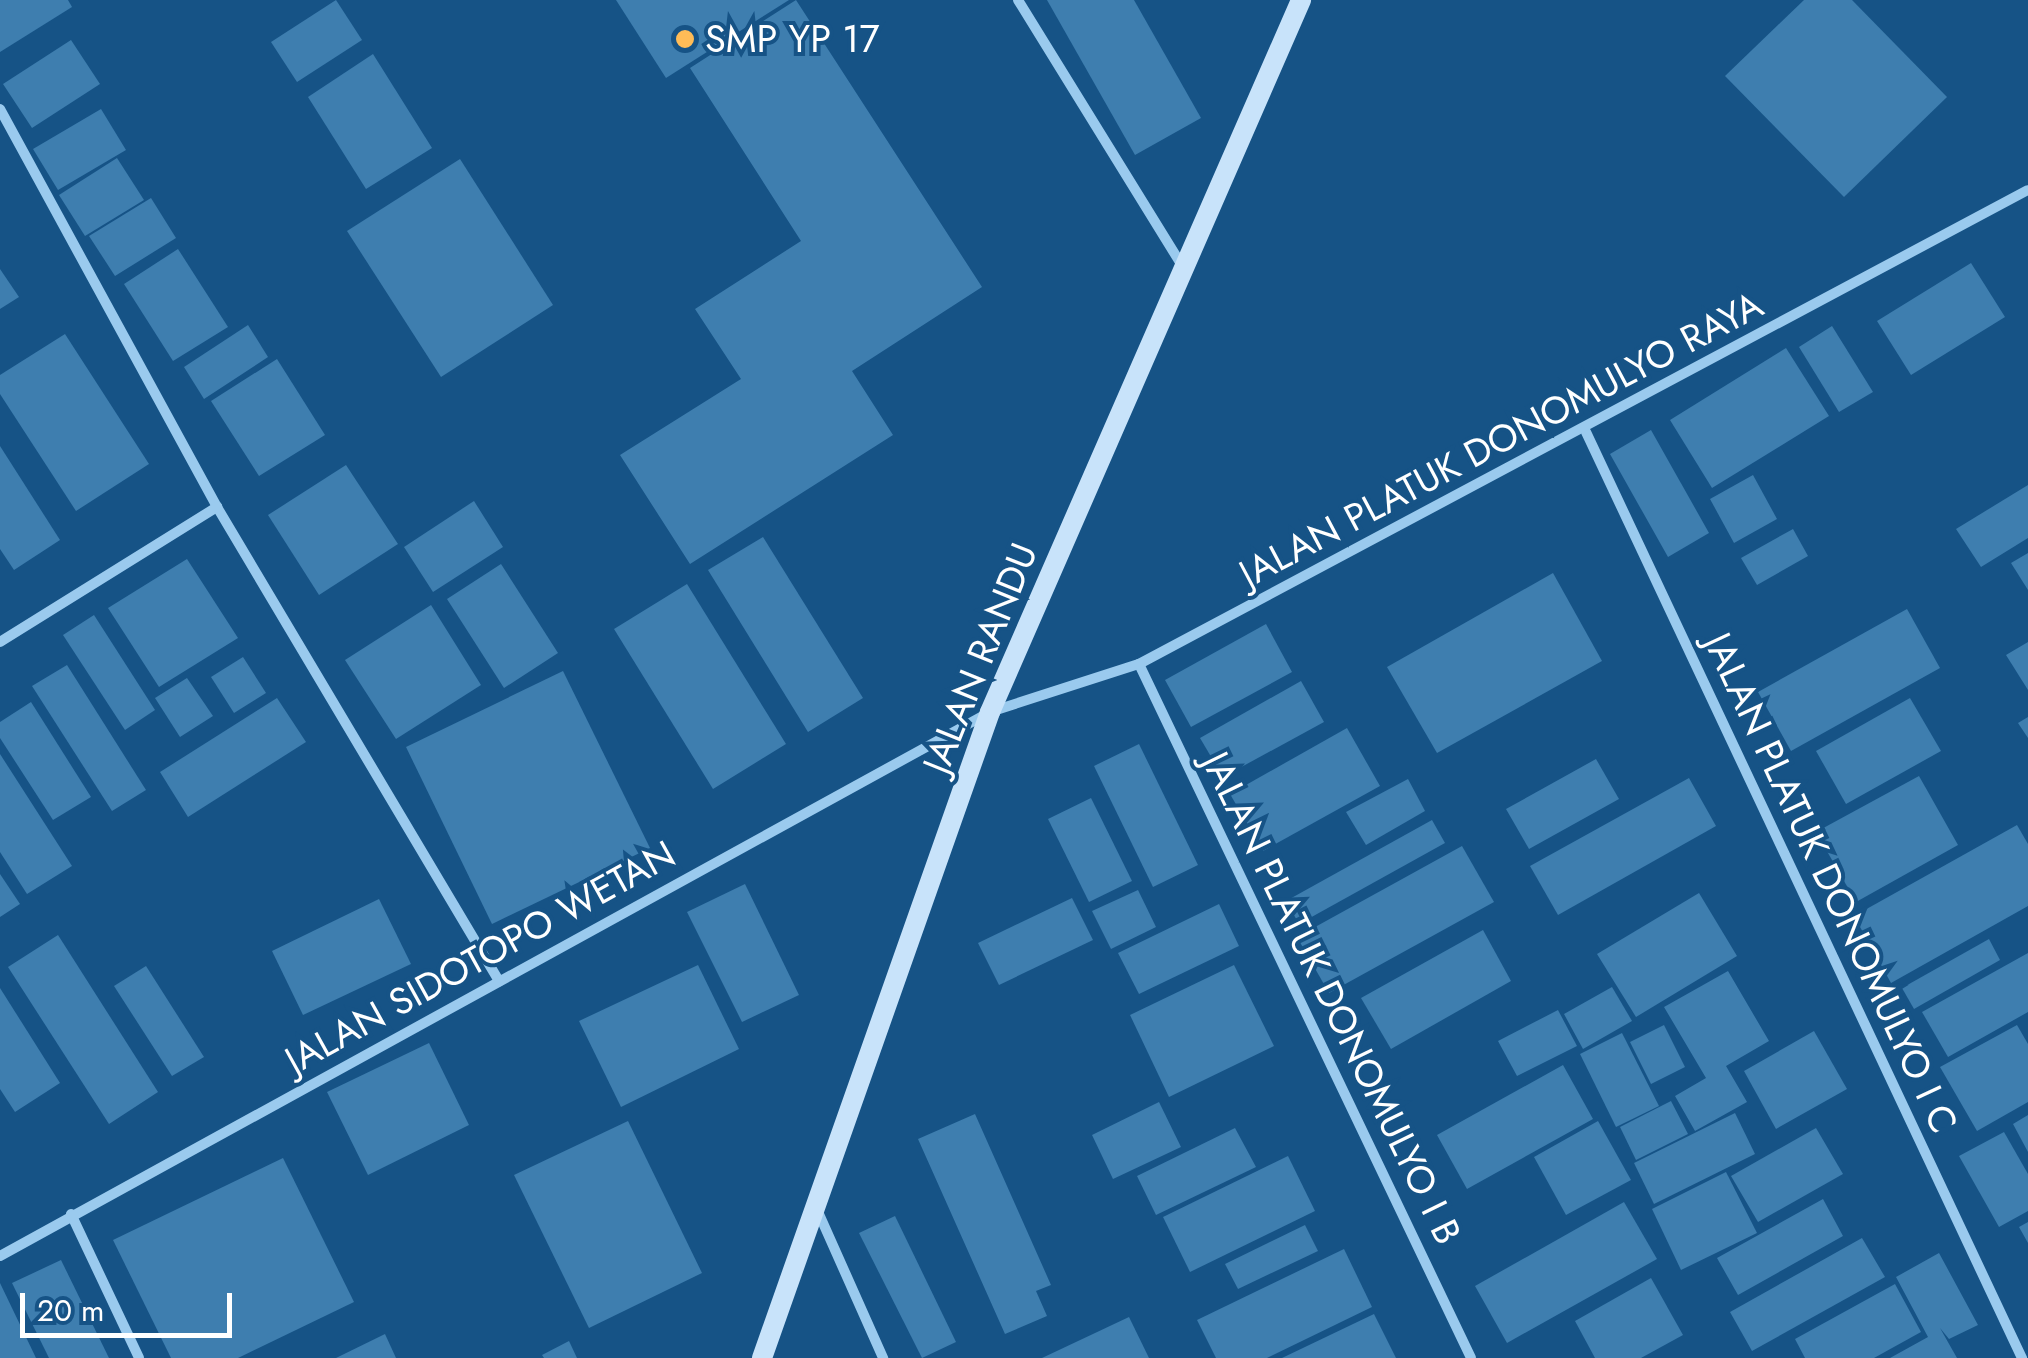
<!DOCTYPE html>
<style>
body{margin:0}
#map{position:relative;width:2028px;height:1358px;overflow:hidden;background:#165386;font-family:Jost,sans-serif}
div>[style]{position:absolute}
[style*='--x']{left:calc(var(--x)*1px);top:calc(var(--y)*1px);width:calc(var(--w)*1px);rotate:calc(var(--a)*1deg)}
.building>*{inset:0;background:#3e7eaf}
.street>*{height:10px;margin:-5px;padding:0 5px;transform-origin:5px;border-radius:5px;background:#9acaee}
.secondary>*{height:20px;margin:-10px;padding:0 10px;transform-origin:10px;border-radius:10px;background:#c8e3fa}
.dots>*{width:28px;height:28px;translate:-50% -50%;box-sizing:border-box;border:5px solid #165386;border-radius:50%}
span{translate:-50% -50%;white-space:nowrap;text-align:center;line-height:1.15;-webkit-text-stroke:8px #165386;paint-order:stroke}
.poi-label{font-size:38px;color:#fff}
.left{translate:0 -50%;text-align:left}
.street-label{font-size:38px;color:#fff}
.scale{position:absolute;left:20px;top:1293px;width:212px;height:45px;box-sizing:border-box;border:5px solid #fff;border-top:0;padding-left:12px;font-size:30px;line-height:35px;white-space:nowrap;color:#fff;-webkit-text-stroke:8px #165386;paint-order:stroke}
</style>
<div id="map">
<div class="building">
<i style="clip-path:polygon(0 0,68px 0,72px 7px,0 52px)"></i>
<i style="clip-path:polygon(336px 0,362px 40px,297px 82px,271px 42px)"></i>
<i style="clip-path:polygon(616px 0,789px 0,666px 78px)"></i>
<i style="clip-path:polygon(796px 0,982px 287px,852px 371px,893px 435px,690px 564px,620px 455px,741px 379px,695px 309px,801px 241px,690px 68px)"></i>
<i style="clip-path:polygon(1047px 0,1134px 0,1201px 118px,1135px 155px)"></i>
<i style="clip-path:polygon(1804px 0,1852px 0,1947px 97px,1844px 197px,1725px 76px)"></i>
<i style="clip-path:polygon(71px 40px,100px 84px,32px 128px,3px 84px)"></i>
<i style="clip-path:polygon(373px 54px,432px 148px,366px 189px,308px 97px)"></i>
<i style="clip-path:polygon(101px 109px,126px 150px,58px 190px,33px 149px)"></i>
<i style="clip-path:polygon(117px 158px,144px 200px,85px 236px,59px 195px)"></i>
<i style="clip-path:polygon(460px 159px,553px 305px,441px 377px,347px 231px)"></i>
<i style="clip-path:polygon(151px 198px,176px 238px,115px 276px,89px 236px)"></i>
<i style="clip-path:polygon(178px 249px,228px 327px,173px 361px,124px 284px)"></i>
<i style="clip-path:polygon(1971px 263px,2005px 317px,1911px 375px,1877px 321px)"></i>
<i style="clip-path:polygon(0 269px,19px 297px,0 309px)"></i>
<i style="clip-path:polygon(248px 325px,268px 357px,204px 399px,184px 367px)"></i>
<i style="clip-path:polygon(1832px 326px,1873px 392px,1839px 412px,1799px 347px)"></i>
<i style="clip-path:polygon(65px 334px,149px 464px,76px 511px,0 394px,0 375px)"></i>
<i style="clip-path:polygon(1786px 348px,1829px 416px,1712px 488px,1670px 420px)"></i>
<i style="clip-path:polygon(277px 359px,325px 435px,259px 476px,211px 401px)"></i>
<i style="clip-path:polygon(1651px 430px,1709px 533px,1668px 557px,1610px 454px)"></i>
<i style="clip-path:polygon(0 446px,60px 540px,14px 570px,0 549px)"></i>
<i style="clip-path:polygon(346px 465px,398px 544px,319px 595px,268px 515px)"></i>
<i style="clip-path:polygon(1753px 475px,1777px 519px,1734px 543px,1710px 499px)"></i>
<i style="clip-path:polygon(2028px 485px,2028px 538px,1981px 567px,1956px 529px)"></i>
<i style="clip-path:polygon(474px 501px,503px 547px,433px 592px,404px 547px)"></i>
<i style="clip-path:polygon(1793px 529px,1808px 556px,1757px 585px,1741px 558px)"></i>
<i style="clip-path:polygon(763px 537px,863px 698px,808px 732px,708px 570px)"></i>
<i style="clip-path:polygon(2028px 553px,2028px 590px,2011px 563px)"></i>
<i style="clip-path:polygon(187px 559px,238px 638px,159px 687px,108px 608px)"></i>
<i style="clip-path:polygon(501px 564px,558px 653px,504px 688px,447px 599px)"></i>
<i style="clip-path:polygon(1553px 573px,1602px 661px,1437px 753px,1387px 667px)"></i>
<i style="clip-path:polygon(687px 584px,786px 744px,713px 789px,614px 629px)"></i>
<i style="clip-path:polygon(431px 605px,481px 685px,396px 739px,345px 660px)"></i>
<i style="clip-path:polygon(1907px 609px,1940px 668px,1791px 751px,1758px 692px)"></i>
<i style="clip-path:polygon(94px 615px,155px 710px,125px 730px,63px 635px)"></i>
<i style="clip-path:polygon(1266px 624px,1292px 672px,1191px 727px,1165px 680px)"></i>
<i style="clip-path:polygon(2028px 642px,2028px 690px,2006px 655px)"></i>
<i style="clip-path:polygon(243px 657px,266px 693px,234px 713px,211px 677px)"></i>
<i style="clip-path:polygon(67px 665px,146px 790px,112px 811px,32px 686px)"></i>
<i style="clip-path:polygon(563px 671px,650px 848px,492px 924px,406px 747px)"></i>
<i style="clip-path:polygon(187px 678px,213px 716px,180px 737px,155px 698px)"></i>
<i style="clip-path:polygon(1301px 681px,1324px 722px,1223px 777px,1200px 738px)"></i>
<i style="clip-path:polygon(277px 698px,306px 742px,188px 817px,160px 772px)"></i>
<i style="clip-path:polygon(1910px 698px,1941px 751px,1846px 804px,1816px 751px)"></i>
<i style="clip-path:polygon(31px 702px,91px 797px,53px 820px,0 738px,0 722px)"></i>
<i style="clip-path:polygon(2028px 717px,2028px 738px,2018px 723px)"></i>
<i style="clip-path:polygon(1347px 728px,1380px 786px,1263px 851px,1230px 794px)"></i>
<i style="clip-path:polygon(1139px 744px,1198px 865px,1153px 887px,1094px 766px)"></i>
<i style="clip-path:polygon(0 754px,72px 866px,27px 894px,0 852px)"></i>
<i style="clip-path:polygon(1596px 759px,1619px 799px,1529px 849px,1506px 809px)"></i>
<i style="clip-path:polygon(1919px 776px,1958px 845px,1856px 902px,1816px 832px)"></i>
<i style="clip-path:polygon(1689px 778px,1716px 826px,1558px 915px,1530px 866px)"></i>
<i style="clip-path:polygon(1408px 779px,1425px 811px,1366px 845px,1346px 812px)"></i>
<i style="clip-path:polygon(1091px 798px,1132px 881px,1089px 902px,1048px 819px)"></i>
<i style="clip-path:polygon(1432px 820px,1445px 843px,1299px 924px,1286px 901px)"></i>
<i style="clip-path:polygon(2017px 825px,2028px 844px,2028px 906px,1891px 983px,1854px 916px)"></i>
<i style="clip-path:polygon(1462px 846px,1494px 902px,1329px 993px,1297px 937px)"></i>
<i style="clip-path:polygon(0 874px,20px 904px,0 917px)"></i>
<i style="clip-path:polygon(745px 884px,799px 995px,742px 1022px,687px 912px)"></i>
<i style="clip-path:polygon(1138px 890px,1156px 927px,1111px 949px,1092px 911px)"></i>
<i style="clip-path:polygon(1699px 893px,1737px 956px,1636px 1017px,1597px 954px)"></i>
<i style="clip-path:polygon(1072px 898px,1093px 940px,999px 985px,978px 943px)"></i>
<i style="clip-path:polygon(379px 899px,411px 964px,303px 1015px,272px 951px)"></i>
<i style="clip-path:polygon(1219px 904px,1239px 946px,1139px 994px,1118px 953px)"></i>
<i style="clip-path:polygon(1483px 930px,1511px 981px,1391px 1049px,1361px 998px)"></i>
<i style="clip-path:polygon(58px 935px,158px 1092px,109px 1124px,8px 967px)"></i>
<i style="clip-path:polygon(1989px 939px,2000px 960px,1914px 1009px,1902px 988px)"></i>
<i style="clip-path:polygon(2028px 953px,2028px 1012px,1948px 1057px,1922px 1012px)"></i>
<i style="clip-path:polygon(698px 965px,739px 1049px,621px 1107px,579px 1021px)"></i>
<i style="clip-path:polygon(1234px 965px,1274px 1046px,1169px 1097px,1130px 1015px)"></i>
<i style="clip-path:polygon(146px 966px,204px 1057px,172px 1076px,114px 986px)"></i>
<i style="clip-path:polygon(1728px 971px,1769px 1041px,1726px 1066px,1747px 1102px,1695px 1131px,1675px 1096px,1706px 1078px,1664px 1007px)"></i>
<i style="clip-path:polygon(1612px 987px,1632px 1021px,1583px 1049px,1564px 1014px)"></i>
<i style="clip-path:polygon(0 988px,60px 1083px,15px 1112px,0 1089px)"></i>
<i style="clip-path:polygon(1558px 1010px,1577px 1046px,1517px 1076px,1498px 1041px)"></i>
<i style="clip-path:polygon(1664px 1025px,1685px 1067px,1651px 1084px,1630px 1042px)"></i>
<i style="clip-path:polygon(2017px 1025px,2028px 1044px,2028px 1102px,1977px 1131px,1940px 1067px)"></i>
<i style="clip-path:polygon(1814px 1031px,1847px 1089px,1776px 1129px,1744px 1071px)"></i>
<i style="clip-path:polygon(1622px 1033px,1659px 1106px,1616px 1127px,1580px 1054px)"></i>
<i style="clip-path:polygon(429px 1043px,469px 1125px,368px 1175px,327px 1092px)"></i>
<i style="clip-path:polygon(1563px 1065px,1593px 1119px,1467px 1189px,1437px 1135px)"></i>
<i style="clip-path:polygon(1671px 1101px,1688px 1134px,1636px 1160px,1620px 1127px)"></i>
<i style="clip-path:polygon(1159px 1102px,1181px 1147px,1113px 1179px,1092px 1135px)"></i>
<i style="clip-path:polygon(1735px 1113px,1755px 1154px,1654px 1204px,1634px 1163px)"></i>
<i style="clip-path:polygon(975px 1114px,1051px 1285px,1036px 1291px,1047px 1316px,1005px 1334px,918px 1139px)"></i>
<i style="clip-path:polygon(2028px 1115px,2028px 1152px,2013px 1124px)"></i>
<i style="clip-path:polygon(628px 1121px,702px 1273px,589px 1328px,514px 1175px)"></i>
<i style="clip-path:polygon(1598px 1121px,1631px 1180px,1566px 1215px,1534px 1157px)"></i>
<i style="clip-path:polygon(1235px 1128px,1256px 1167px,1156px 1215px,1137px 1176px)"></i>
<i style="clip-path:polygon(1816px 1128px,1843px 1174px,1758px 1222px,1731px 1176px)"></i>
<i style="clip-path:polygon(2004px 1132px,2028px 1174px,2028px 1211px,1999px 1227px,1959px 1156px)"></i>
<i style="clip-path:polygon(1288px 1156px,1315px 1211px,1190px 1272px,1163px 1217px)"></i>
<i style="clip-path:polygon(283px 1158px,354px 1302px,238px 1358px,171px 1358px,113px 1240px)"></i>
<i style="clip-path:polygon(1726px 1172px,1757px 1233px,1681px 1270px,1652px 1209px)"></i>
<i style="clip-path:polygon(1823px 1199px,1843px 1236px,1738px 1295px,1717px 1258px)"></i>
<i style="clip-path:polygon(1624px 1202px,1657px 1259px,1507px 1343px,1475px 1286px)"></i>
<i style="clip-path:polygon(895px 1216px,956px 1342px,922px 1358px,859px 1233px)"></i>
<i style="clip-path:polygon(2028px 1222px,2028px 1243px,2019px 1227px)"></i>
<i style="clip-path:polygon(1305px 1225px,1318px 1251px,1238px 1289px,1225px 1264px)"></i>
<i style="clip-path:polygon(1862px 1238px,1885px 1277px,1752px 1351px,1730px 1312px)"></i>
<i style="clip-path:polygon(1344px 1249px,1372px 1307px,1267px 1358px,1216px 1358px,1197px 1320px)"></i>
<i style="clip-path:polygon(1939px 1253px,1978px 1325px,1949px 1339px,1940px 1328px,1957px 1358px,1890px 1358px,1928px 1337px,1896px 1277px)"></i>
<i style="clip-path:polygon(61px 1260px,109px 1358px,49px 1358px,12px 1283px)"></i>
<i style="clip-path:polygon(1651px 1278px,1683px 1335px,1641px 1358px,1595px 1358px,1575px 1321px)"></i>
<i style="clip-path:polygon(0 1283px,36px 1358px,0 1358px)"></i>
<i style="clip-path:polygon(1895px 1284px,1921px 1332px,1874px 1358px,1805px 1358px,1795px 1339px)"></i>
<i style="clip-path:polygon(1374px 1314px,1396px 1358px,1282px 1358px)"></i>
<i style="clip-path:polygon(1129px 1317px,1149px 1358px,1042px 1358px)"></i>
<i style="clip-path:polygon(385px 1334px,396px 1358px,336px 1358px)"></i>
<i style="clip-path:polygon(569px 1341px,577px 1358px,544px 1358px,542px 1355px)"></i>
</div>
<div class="street">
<i style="--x:1018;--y:0;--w:314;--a:58.3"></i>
<i style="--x:0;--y:109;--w:453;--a:61.4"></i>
<i style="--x:217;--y:507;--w:552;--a:59.25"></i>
<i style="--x:1586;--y:432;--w:1024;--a:64.79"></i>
<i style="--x:0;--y:642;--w:256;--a:-31.9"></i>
<i style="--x:1139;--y:664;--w:769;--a:64.43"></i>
<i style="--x:71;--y:1214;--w:159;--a:64.7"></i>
<i style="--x:819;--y:1214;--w:158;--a:66"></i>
<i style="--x:0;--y:1256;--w:1130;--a:-28.79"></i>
<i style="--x:990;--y:712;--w:157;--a:-17.9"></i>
<i style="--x:1139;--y:664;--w:1007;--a:-28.07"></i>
</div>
<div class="secondary">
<i style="--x:762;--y:1358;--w:685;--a:-70.56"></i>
<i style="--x:990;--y:712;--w:777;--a:-66.4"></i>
</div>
<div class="dots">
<i style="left:685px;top:39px;background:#ffbc57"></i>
</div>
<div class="poi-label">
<span class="left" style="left:705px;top:39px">SMP YP 17</span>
</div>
<div class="street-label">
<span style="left:1501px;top:439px;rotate:-28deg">JALAN PLATUK DONOMULYO RAYA</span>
<span style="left:980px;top:658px;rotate:-68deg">JALAN RANDU</span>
<span style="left:1831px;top:883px;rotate:65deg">JALAN PLATUK DONOMULYO I C</span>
<span style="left:480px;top:957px;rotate:-29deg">JALAN SIDOTOPO WETAN</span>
<span style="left:1332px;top:998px;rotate:64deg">JALAN PLATUK DONOMULYO I B</span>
</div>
<div class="scale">20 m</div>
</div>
